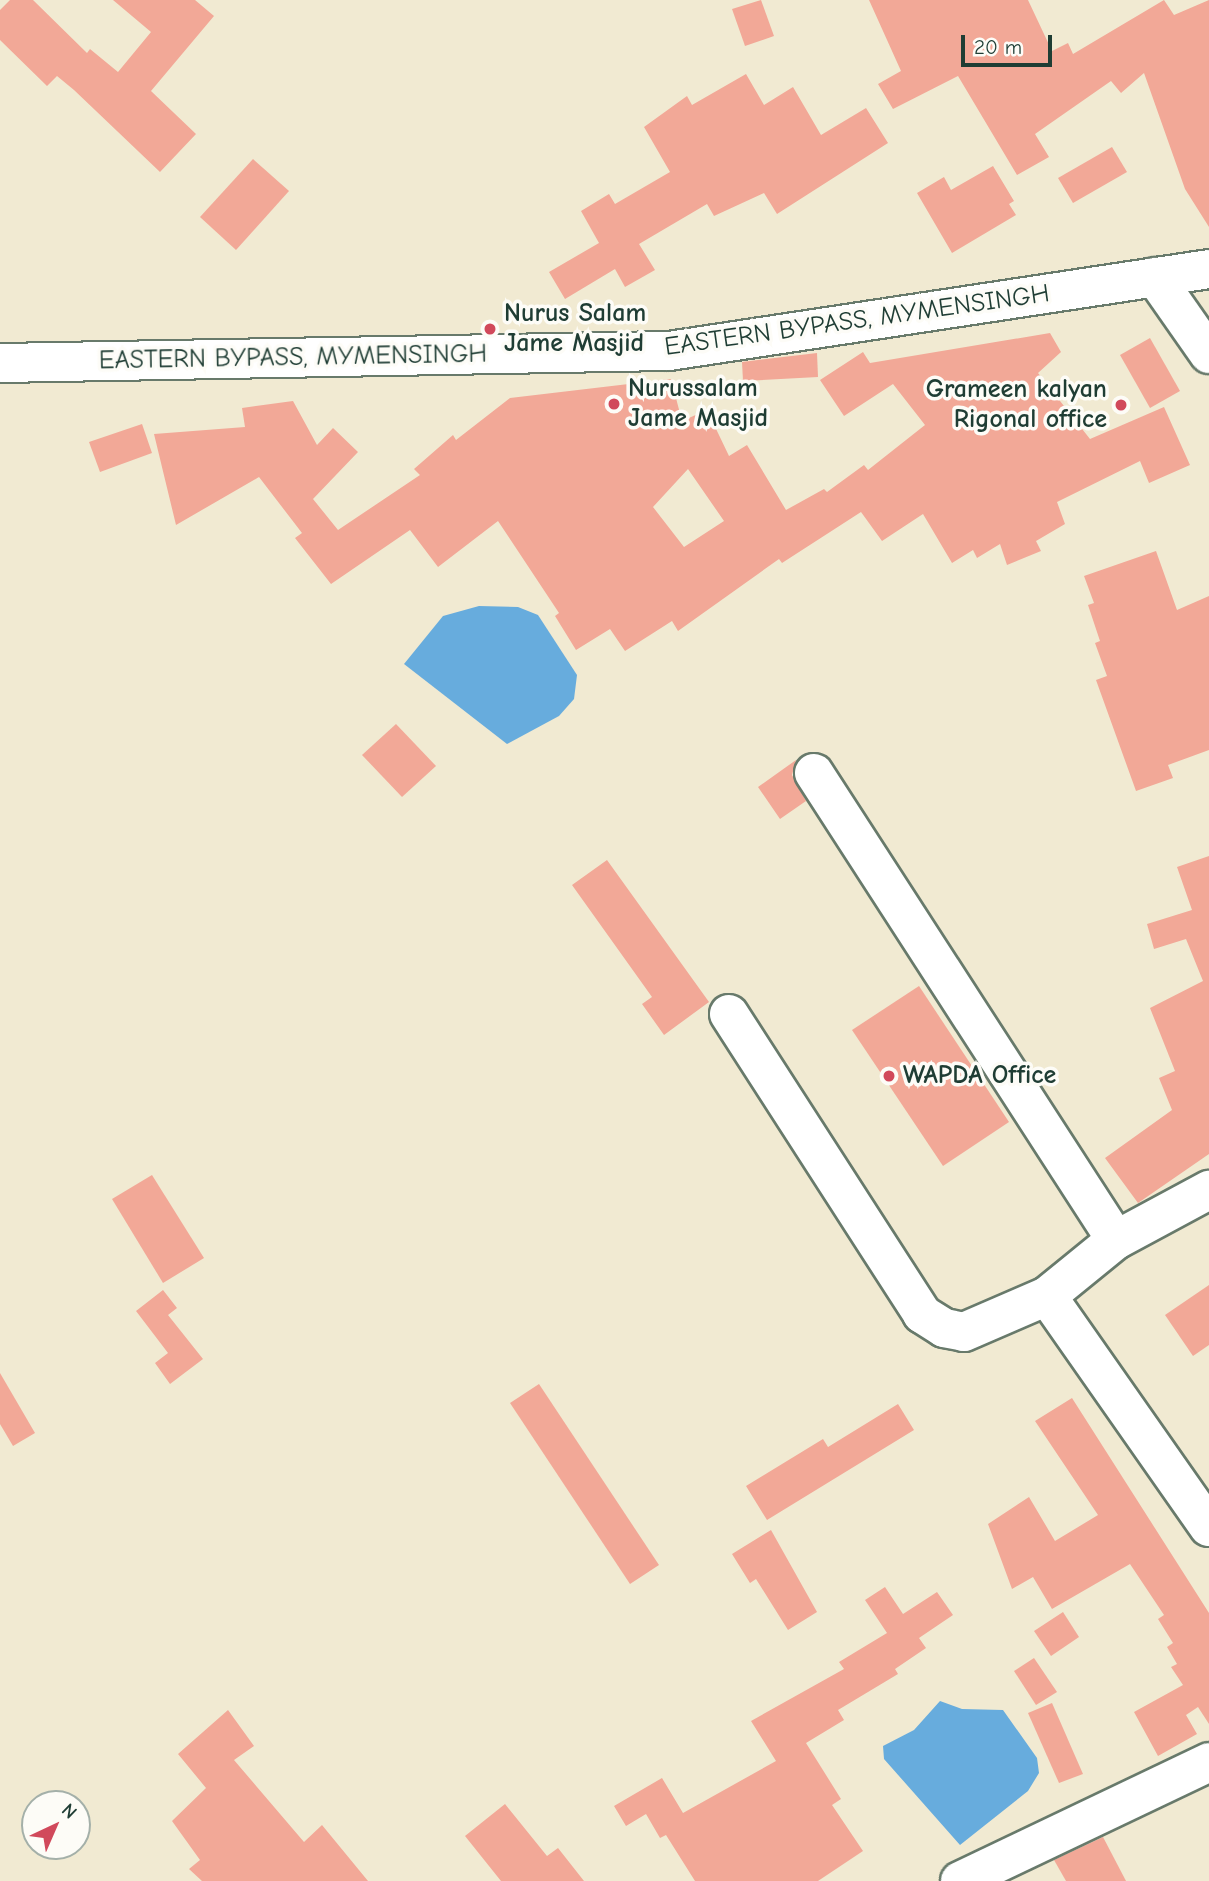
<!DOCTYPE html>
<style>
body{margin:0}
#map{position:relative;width:1209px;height:1881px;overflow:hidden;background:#f1ead2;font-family:"Comic Neue",sans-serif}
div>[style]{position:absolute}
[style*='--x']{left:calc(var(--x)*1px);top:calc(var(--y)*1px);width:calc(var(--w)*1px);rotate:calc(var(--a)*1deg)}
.water>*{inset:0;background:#67acdd}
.building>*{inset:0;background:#f2a897}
.roads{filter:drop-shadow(2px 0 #687a6b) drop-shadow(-2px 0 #687a6b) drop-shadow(0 2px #687a6b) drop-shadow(0 -2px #687a6b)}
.minor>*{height:38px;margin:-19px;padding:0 19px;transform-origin:19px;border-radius:19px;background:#fff}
.highway>*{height:38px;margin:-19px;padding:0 19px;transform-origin:19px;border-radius:19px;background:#fff}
.dots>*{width:19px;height:19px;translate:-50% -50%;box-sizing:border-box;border:4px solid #fdfcf7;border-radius:50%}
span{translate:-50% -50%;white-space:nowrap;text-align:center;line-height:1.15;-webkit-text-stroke:7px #fdfcf7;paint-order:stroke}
.poi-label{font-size:26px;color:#1f3d34;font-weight:700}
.left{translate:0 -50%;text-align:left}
.right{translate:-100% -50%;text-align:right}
.street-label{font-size:26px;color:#1f3d34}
.north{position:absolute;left:21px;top:1790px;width:70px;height:70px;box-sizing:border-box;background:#fdfcf7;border:2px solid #a4b0a9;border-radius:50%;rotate:44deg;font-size:19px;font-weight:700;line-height:28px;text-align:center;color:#1f3d34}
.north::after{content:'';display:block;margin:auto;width:24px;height:32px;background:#d1495b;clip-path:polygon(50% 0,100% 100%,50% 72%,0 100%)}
.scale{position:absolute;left:961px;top:35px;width:91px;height:32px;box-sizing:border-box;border:4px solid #1f3d34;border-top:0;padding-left:9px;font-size:21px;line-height:24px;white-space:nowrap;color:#1f3d34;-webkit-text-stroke:5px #fdfcf7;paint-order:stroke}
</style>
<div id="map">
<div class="water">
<i style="clip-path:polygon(479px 606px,518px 607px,538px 615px,577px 675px,574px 699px,559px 716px,507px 744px,404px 664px,443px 616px)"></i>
<i style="clip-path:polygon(940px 1701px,962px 1709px,1003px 1710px,1037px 1758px,1039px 1773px,1028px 1791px,960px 1845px,884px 1759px,883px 1746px,914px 1730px)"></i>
</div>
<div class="building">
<i style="clip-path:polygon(10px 0,33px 0,87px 53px,90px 49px,118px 72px,151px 32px,113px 0,195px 0,214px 16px,151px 91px,196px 134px,160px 172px,74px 90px,57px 76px,47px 86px,0 40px,0 10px)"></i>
<i style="clip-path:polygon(761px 0,774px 36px,745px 46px,732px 9px)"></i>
<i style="clip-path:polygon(869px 0,1028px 0,1052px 51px,1068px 43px,1073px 54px,1164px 0,1174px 15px,1209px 0,1209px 227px,1185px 189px,1144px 73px,1121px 93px,1111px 81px,1035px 134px,1049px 157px,1017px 175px,958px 76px,893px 109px,878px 84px,901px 71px)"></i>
<i style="clip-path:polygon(746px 74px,764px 105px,793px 87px,821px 135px,866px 108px,888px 143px,777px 214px,764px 193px,714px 216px,707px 204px,639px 244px,655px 270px,625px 287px,615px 269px,565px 299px,549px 272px,599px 243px,581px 211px,609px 194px,615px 204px,670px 172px,644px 127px,687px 96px,692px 105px)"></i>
<i style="clip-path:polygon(1112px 147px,1127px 172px,1073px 203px,1058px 178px)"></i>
<i style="clip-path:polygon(253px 159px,289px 191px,236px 250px,200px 217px)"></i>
<i style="clip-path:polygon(993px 166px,1014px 201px,1009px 204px,1016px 215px,952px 253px,917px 193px,944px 177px,951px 190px)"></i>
<i style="clip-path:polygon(evenodd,1050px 333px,1061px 352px,1038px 373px,1090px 439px,1164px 407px,1190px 465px,1149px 483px,1140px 461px,1057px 502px,1065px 524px,1036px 541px,1041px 551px,1007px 565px,1000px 544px,977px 558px,973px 550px,952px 563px,923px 514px,882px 541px,861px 512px,782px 563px,779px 559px,678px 631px,672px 621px,625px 651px,610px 629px,576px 650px,555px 616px,559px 613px,498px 521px,438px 567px,410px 530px,331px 584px,295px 538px,302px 533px,259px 477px,176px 525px,154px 434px,245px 427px,242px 408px,293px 401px,317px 445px,333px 428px,358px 452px,313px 499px,338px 530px,420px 475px,414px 469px,453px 435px,456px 440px,510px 398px,671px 379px,682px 421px,707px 410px,729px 456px,747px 445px,786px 510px,824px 489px,827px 492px,864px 465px,868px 470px,925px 425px,893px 384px,844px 416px,820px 380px,863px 352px,870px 363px,1050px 333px,688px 469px,724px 521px,684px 547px,653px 507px,688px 469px)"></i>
<i style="clip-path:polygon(1150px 338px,1180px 391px,1150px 408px,1120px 355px)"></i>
<i style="clip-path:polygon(817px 353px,818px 377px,743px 381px,742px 362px)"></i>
<i style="clip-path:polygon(142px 424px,152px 453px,100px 472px,89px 442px)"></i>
<i style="clip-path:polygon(1156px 551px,1177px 610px,1209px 596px,1209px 750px,1168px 765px,1173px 778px,1136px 791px,1096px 680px,1107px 676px,1095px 643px,1100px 641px,1088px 605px,1094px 603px,1084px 576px)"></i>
<i style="clip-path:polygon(396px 724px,436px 766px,402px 797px,362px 755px)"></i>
<i style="clip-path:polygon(796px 760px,792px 775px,806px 801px,780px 819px,758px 787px)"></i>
<i style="clip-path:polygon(1209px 856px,1209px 1154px,1138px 1203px,1105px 1158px,1172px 1110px,1159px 1078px,1175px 1071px,1150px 1008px,1203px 981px,1186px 939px,1154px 949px,1147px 924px,1192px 910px,1177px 867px)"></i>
<i style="clip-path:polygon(607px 860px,709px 1002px,664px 1035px,642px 1004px,652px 997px,572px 885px)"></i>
<i style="clip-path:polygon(919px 986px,1009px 1122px,943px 1166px,852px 1030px)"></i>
<i style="clip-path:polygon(152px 1175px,204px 1258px,163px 1283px,112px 1199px)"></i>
<i style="clip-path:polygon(1209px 1285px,1209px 1345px,1193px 1356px,1165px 1315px)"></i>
<i style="clip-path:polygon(163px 1290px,177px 1308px,168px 1315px,203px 1359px,170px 1384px,155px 1363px,168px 1353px,136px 1311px)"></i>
<i style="clip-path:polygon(0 1373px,35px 1433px,13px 1446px,0 1424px)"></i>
<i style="clip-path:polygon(539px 1384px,659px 1565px,630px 1584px,510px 1403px)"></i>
<i style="clip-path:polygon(1072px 1398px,1209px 1613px,1209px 1724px,1198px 1707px,1186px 1715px,1197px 1734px,1158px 1756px,1134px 1712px,1183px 1685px,1171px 1667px,1177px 1664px,1167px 1647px,1173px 1643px,1158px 1619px,1164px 1615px,1130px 1564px,1052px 1609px,1033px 1577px,1012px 1589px,988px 1524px,1029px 1497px,1055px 1541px,1098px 1515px,1035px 1421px)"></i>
<i style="clip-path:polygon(898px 1404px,914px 1430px,767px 1520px,746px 1486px,823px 1439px,828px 1447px)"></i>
<i style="clip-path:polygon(771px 1530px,817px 1612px,788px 1630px,756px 1579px,750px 1583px,732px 1554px)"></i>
<i style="clip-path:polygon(885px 1587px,903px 1614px,937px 1592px,953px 1615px,919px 1638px,926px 1648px,895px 1669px,898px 1674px,838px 1710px,844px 1720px,806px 1743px,841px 1799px,832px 1805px,863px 1851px,818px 1881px,695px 1881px,666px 1835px,660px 1838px,646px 1814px,626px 1826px,614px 1806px,662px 1778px,683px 1813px,776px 1761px,751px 1721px,844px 1669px,839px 1662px,887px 1633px,865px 1600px)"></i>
<i style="clip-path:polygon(1063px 1612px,1079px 1637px,1051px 1656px,1034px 1631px)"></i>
<i style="clip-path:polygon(1034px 1658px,1057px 1692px,1036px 1705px,1014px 1671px)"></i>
<i style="clip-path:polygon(1052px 1703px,1083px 1774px,1059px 1783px,1028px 1713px)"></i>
<i style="clip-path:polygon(228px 1710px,254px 1746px,234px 1760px,304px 1842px,322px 1825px,368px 1881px,202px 1881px,189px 1869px,200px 1860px,172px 1821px,206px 1788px,178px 1754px)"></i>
<i style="clip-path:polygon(505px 1804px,547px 1856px,558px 1848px,584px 1881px,501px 1881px,465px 1836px)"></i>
<i style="clip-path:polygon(1103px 1837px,1126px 1881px,1066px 1881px,1054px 1860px)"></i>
</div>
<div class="roads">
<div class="minor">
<i style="--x:1155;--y:277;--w:94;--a:55"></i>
<i style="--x:814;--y:773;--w:556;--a:57.11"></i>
<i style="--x:729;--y:1014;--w:357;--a:57.2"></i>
<i style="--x:922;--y:1314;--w:26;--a:32"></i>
<i style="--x:944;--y:1328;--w:20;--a:11"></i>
<i style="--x:964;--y:1332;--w:90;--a:-23.4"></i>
<i style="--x:1047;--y:1296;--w:89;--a:-39.1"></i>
<i style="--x:1116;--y:1240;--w:106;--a:-28.3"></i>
<i style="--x:1047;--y:1296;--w:282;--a:55"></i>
<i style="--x:960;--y:1881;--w:276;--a:-25.5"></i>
</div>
<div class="highway">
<i style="--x:0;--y:363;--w:669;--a:-1.03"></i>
<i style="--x:669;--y:351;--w:546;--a:-8.63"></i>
</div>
</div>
<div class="dots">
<i style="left:490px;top:329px;background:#d1495b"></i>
<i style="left:614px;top:404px;background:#d1495b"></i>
<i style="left:1121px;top:405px;background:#d1495b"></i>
<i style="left:889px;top:1076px;background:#d1495b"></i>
</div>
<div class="poi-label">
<span class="left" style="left:504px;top:329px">Nurus Salam<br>Jame Masjid</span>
<span class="left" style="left:628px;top:404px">Nurussalam<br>Jame Masjid</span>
<span class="right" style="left:1107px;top:405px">Grameen kalyan<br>Rigonal office</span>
<span class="left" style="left:903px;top:1076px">WAPDA Office</span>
</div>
<div class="street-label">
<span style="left:857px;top:321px;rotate:-8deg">EASTERN BYPASS, MYMENSINGH</span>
<span style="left:293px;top:358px;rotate:-1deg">EASTERN BYPASS, MYMENSINGH</span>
</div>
<div class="north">N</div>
<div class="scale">20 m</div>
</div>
